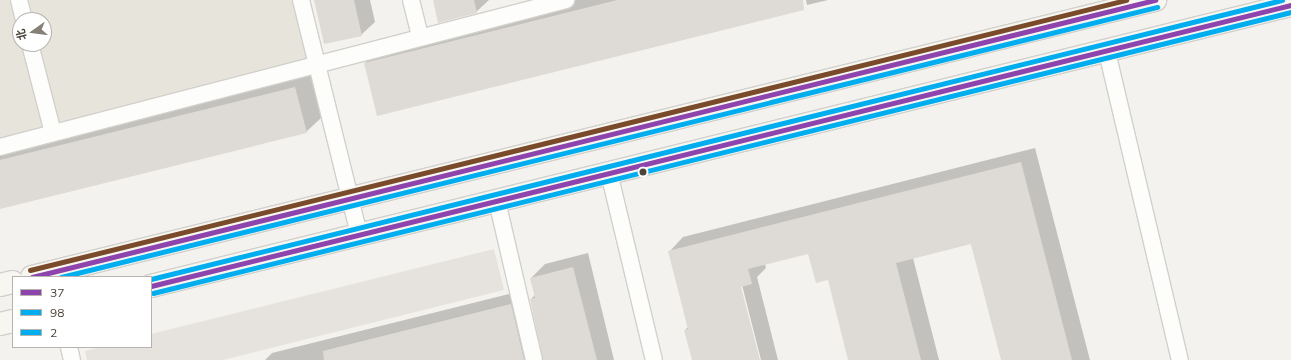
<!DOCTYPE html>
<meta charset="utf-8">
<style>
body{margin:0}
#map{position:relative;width:1291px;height:360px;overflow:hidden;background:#f4f2ee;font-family:Mulish,"Noto Sans SC",sans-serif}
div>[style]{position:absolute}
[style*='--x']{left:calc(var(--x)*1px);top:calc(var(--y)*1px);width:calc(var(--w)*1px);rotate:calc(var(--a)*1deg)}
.residential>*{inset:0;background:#e7e4dc}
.parking>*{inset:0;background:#e6e3df}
.shadow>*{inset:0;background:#0003}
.building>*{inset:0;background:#dedbd6}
.roads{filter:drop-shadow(1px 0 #d2d0cb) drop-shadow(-1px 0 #d2d0cb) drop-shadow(0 1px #d2d0cb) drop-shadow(0 -1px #d2d0cb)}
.lane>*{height:16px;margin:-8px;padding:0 8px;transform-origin:8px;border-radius:8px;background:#fdfdfc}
.secondary>*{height:22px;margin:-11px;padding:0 11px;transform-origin:11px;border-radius:11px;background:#f7f6f1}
.bus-1>*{height:5px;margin:-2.5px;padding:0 2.5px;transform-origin:2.5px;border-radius:2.5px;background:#8e44ad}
.bus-2>*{height:5px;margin:-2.5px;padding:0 2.5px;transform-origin:2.5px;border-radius:2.5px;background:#00aeef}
.bus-3>*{height:5px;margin:-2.5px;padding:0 2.5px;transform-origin:2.5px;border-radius:2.5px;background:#00aeef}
.bus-4>*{height:5px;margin:-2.5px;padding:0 2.5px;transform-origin:2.5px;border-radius:2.5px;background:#7a4b2a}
.dots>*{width:11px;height:11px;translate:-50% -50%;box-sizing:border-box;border:2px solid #fff;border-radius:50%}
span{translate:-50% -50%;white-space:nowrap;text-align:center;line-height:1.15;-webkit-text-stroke:4px #fff;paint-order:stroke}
.legend{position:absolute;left:12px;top:276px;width:140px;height:72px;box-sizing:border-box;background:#fff;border:1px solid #b7b4b0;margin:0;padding:5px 7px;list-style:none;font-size:12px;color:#4b4439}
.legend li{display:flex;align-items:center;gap:8px;height:20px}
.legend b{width:20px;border:1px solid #b7b4b0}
.north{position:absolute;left:12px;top:12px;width:40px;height:40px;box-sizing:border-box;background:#fff;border:1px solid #b7b4b0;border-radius:50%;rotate:256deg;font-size:11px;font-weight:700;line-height:16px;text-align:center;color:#4b4439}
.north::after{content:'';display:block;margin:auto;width:14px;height:18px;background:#868178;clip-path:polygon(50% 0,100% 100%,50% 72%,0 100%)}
</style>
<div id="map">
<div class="residential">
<i style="clip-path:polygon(evenodd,0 0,301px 0,317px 63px,0 147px,0 0,20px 20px,44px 20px,44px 44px,20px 44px,20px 20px)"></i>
</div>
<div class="parking">
<i style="clip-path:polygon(494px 249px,504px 290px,223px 360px,87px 360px,85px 351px,100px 347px,151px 347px,151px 334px)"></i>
</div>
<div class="shadow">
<i style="clip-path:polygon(315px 0,370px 0,375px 22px,361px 35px)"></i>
<i style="clip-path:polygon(434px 0,489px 0,476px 12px)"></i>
<i style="clip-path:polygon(577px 0,771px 0,365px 63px,379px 49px)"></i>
<i style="clip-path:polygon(806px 0,828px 0,807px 5px)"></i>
<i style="clip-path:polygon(310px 73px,321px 118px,306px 132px,0 208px,0 150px)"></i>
<i style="clip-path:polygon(1035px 148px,1090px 360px,1002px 360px,971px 243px,913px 258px,939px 360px,849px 360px,829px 279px,809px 253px,765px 264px,766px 268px,757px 277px,778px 360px,761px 360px,741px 281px,739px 282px,759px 360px,693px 360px,685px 330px,688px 327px,669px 252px,683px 237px)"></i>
<i style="clip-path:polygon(588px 253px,614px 360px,265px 360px,272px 353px,525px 290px,539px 348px,543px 353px,531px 299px,535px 295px,531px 278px,545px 264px)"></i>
</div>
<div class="building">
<i style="clip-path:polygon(314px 0,354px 0,362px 36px,324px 44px)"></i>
<i style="clip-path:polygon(433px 0,474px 0,477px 13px,438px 23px)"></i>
<i style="clip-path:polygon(617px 0,803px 0,804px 10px,377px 116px,364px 63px)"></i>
<i style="clip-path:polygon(295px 87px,307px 133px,0 209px,0 160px)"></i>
<i style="clip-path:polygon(1021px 162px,1072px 360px,1001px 360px,971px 244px,896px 263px,921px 360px,848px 360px,828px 280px,816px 283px,808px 254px,748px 269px,752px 284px,741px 287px,760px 360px,692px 360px,684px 330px,688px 329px,668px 251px)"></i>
<i style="clip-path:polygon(573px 267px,597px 360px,543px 360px,530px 299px,535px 298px,530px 278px)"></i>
<i style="clip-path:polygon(511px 304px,524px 360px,324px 360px,323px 351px)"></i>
</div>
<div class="roads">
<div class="lane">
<i style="--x:19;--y:0;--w:21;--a:76"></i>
<i style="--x:301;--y:0;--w:242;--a:76.1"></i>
<i style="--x:411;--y:0;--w:38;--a:76"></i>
<i style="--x:30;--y:44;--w:92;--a:75.5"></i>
<i style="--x:1107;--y:52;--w:317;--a:76.7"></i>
<i style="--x:0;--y:147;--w:585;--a:-14.56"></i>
<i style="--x:609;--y:173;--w:192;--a:76.5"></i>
<i style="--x:497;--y:201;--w:163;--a:76.9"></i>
<i style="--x:69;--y:347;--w:13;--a:77"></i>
</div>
<div class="secondary">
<i style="--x:32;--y:277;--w:1157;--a:-13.86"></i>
<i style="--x:0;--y:285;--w:13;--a:-13"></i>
<i style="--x:151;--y:286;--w:1174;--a:-13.85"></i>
<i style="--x:0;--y:324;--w:13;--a:-13"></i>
</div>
</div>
<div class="bus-1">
<i style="--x:32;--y:277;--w:1157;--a:-13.86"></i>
<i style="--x:151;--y:286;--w:1174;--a:-13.85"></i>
</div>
<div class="bus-2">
<i style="--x:61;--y:277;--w:1129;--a:-13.84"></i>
<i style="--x:153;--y:293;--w:1172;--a:-13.87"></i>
</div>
<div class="bus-3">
<i style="--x:151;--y:279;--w:1165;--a:-13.86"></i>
</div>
<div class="bus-4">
<i style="--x:30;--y:270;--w:1129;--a:-13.84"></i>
</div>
<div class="dots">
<i style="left:643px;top:172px;background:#4b4439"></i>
</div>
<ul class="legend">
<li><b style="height:5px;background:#8e44ad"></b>37</li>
<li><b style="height:5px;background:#00aeef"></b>98</li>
<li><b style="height:5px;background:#00aeef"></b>2</li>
</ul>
<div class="north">北</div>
</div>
